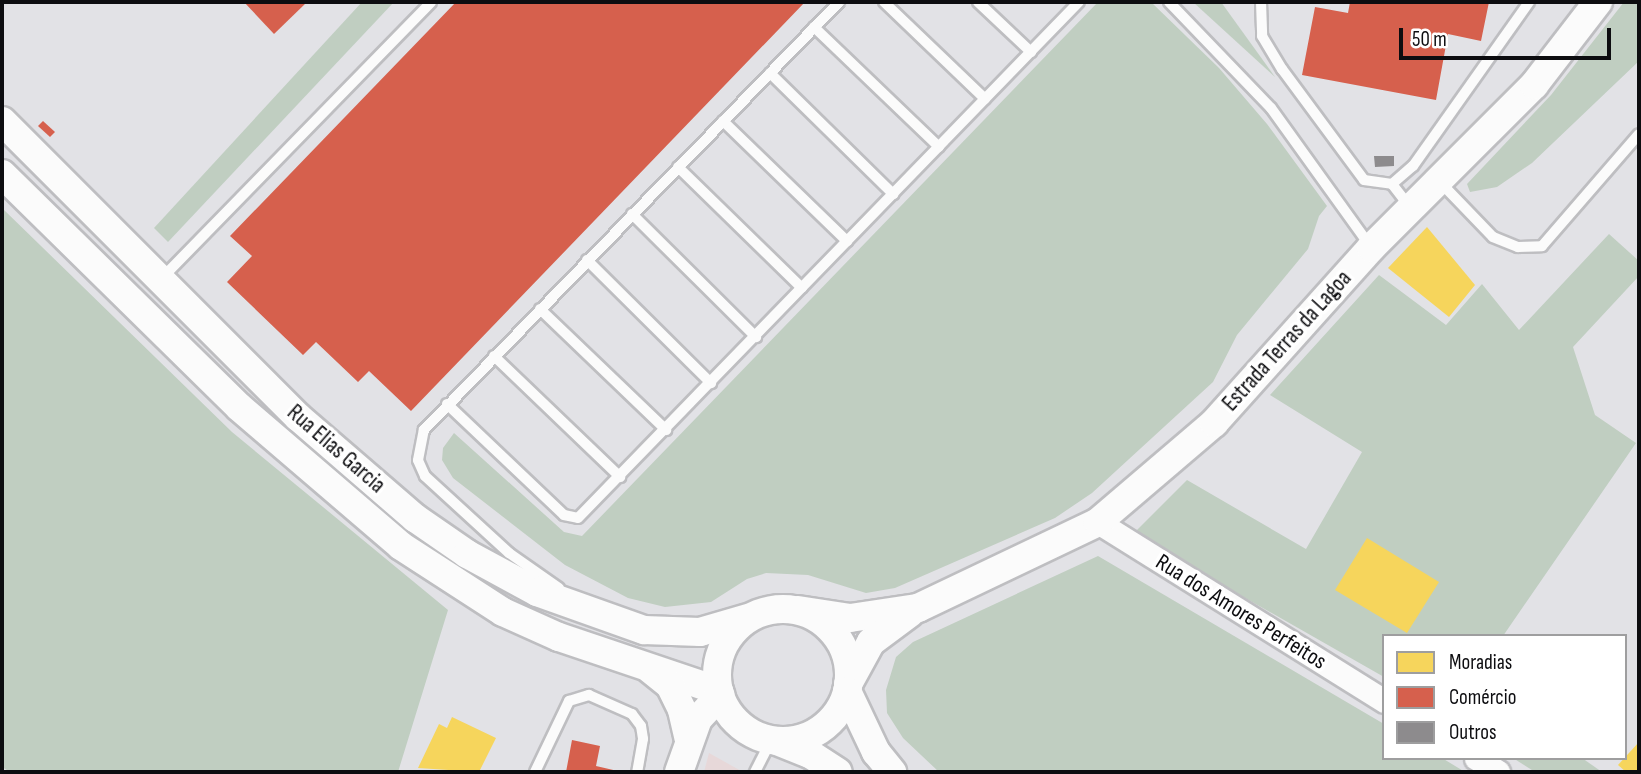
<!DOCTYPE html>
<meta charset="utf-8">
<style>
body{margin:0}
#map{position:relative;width:1641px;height:774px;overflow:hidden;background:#e2e2e6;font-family:"Sofia Sans Condensed",sans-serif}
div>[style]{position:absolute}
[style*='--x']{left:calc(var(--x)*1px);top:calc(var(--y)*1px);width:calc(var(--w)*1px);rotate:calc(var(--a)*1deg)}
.industrial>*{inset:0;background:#e7d8d9}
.green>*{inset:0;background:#c0cec1}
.homes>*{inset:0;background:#f6d55c}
.shops>*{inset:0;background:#d6604d}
.building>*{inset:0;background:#8d8b8d}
.roads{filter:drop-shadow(2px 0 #bebec1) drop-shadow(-2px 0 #bebec1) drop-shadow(0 2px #bebec1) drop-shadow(0 -2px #bebec1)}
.service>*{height:10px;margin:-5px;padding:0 5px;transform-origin:5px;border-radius:5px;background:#fbfbfb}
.minor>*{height:23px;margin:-11.5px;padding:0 11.5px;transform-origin:11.5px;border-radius:11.5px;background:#fbfbfb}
.tertiary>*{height:28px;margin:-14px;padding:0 14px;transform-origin:14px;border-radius:14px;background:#fbfbfb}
.tertiary>.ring{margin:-14px;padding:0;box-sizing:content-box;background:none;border:28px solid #fbfbfb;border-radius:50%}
span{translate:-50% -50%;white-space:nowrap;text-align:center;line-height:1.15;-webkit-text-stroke:7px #fff;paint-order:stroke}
.street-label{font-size:23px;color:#0d0d10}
.frame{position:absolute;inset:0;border:4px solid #0d0d10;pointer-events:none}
.legend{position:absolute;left:1382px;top:634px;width:245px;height:126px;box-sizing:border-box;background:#fff;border:2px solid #9e9e9f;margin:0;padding:9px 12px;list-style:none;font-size:21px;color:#0d0d10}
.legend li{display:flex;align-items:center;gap:14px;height:35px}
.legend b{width:35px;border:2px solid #9e9e9f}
.scale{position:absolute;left:1399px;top:28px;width:212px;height:32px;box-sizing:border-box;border:4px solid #0d0d10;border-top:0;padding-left:9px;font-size:21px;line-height:24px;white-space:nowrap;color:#0d0d10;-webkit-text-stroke:5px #fff;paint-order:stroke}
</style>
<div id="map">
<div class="industrial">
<i style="clip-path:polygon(709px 753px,743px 772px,704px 772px)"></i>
</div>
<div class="green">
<i style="clip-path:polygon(362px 2px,394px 2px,168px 242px,154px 228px)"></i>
<i style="clip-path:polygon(1098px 2px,1151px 2px,1219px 68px,1267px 124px,1327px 206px,1319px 216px,1308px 249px,1237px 335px,1213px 382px,1092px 493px,1055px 518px,895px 588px,866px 593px,808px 575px,766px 573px,747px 579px,711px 602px,665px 607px,628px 598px,565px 565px,453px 478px,442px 460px,443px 448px,454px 433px,564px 532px,582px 536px)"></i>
<i style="clip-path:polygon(1193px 2px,1221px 2px,1275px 77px)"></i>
<i style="clip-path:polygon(1624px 2px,1639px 2px,1639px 61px,1532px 163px,1497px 187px,1470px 192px,1467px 184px,1551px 95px)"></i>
<i style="clip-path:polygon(2px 208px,232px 432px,448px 610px,398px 772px,10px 772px,2px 767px)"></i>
<i style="clip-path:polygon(1609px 234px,1639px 261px,1639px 276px,1573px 347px,1595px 415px,1636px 443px,1503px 636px,1384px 636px,1384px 677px,1133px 534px,1187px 480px,1306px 549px,1362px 452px,1270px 395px,1379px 275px,1446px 325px,1482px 284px,1519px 330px)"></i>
<i style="clip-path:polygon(1098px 556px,1384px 724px,1384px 758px,1442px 758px,1465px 772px,939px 772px,903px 738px,887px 713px,886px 690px,896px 657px,913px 642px)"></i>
<i style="clip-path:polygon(1513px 758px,1582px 758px,1602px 772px,1535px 772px)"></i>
</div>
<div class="homes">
<i style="clip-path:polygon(1427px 227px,1475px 285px,1449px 317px,1388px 268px)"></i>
<i style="clip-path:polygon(1367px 538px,1439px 582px,1407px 633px,1335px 590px)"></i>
<i style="clip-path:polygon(452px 717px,496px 738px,479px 772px,418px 768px,439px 724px,447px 728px)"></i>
<i style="clip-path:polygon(1639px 742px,1639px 772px,1626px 772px,1618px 765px)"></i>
</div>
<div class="shops">
<i style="clip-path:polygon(244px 2px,307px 2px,274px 34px)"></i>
<i style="clip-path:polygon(456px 2px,805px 2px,411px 411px,369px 371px,358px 382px,316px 342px,303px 355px,227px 282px,252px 256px,230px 236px)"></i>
<i style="clip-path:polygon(1350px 2px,1489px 2px,1481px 41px,1448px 34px,1436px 100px,1302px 75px,1315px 7px,1348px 13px)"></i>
<i style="clip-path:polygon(43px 121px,55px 132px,50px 137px,38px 126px)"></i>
<i style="clip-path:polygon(572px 740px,600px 746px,596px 766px,622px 772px,566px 772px)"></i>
</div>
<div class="building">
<i style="clip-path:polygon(1374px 156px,1394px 156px,1394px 166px,1375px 167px)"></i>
</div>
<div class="roads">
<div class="service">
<i style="--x:884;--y:2;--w:140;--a:43.8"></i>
<i style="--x:978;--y:2;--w:73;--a:43.3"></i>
<i style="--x:1169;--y:2;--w:147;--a:46.1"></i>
<i style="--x:1271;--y:108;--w:171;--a:54.3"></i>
<i style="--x:1261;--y:2;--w:34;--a:88"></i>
<i style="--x:1262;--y:36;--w:39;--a:59"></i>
<i style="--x:1282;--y:69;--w:138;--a:53.5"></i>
<i style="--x:1364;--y:180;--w:28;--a:8"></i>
<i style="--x:1392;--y:184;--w:28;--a:52"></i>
<i style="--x:814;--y:27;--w:173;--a:43.8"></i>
<i style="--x:770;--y:73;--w:173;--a:44.5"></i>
<i style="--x:723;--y:121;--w:173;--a:44.1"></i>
<i style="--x:678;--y:167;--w:173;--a:44.3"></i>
<i style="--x:1440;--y:182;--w:76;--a:46.1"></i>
<i style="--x:1493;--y:237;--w:27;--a:22"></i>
<i style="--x:1518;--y:247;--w:24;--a:-2"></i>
<i style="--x:1542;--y:246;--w:148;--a:-49.1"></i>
<i style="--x:1392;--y:184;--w:28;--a:-41"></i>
<i style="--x:1413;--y:166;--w:201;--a:-54.7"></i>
<i style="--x:632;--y:214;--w:175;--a:44.8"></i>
<i style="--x:587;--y:260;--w:175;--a:44.8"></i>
<i style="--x:162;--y:278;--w:385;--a:-45.7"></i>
<i style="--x:540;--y:309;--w:175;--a:43.8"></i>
<i style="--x:494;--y:356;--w:175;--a:43.8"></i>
<i style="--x:447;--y:404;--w:161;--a:43.5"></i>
<i style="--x:564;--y:515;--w:14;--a:12"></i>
<i style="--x:578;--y:518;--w:719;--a:-45.85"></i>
<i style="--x:559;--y:588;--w:61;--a:-145"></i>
<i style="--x:509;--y:553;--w:114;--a:-137.5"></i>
<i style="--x:425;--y:476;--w:17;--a:-114"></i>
<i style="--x:418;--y:460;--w:31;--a:-79"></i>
<i style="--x:424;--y:430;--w:596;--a:-45.88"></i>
<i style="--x:535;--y:772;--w:79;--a:-64.4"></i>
<i style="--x:569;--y:701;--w:21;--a:-17"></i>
<i style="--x:589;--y:695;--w:47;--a:23.8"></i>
<i style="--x:632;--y:714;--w:15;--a:53"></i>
<i style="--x:641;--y:726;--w:13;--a:81"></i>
<i style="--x:643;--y:739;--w:34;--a:100"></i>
<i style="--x:755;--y:772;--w:37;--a:-63"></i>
</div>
<div class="minor">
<i style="--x:1098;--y:522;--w:337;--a:32"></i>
<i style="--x:1476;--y:758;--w:26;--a:32"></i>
</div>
<div class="tertiary">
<i style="--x:2;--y:121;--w:419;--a:45"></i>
<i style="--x:298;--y:417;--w:155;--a:40.8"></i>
<i style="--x:415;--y:518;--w:63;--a:34.7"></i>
<i style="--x:467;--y:554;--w:80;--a:28.5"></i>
<i style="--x:537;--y:592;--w:114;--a:19.6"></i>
<i style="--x:644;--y:630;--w:56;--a:2"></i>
<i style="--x:700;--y:632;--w:50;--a:-16.3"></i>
<i style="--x:2;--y:174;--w:332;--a:44.5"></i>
<i style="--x:239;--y:407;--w:213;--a:40.6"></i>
<i style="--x:401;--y:546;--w:121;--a:32.9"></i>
<i style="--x:503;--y:612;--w:61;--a:24.1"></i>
<i style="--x:559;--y:637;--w:169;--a:18.6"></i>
<i class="ring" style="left:717px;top:609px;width:104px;height:104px"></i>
<i style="--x:798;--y:610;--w:53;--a:8.7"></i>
<i style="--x:850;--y:618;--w:69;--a:-8.4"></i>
<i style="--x:918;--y:608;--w:199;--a:-25.5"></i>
<i style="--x:1098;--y:522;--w:153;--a:-40.5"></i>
<i style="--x:1214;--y:423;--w:235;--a:-48.1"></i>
<i style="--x:1371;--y:248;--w:231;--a:-45"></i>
<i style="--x:1534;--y:85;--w:105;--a:-52.4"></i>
<i style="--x:650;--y:669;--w:26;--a:39"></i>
<i style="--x:670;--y:685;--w:28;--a:64"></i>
<i style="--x:682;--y:710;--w:28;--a:77"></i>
<i style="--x:848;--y:684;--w:48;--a:-61.3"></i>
<i style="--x:871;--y:642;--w:49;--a:-36.6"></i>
<i style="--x:847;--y:691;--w:68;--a:64.6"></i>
<i style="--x:876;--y:752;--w:26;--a:51"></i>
<i style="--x:777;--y:741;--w:35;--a:22"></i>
<i style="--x:810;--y:754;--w:33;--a:33"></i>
<i style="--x:679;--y:772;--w:56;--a:-70.3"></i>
<i style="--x:698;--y:719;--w:33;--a:-47"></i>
</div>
</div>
<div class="street-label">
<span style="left:1287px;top:341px;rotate:-48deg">Estrada Terras da Lagoa</span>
<span style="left:336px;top:449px;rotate:41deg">Rua Elias Garcia</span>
<span style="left:1241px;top:612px;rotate:32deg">Rua dos Amores Perfeitos</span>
</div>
<div class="frame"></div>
<ul class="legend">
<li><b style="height:19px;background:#f6d55c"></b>Moradias</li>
<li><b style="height:19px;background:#d6604d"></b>Comércio</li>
<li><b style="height:19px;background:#8d8b8d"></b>Outros</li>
</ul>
<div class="scale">50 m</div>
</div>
